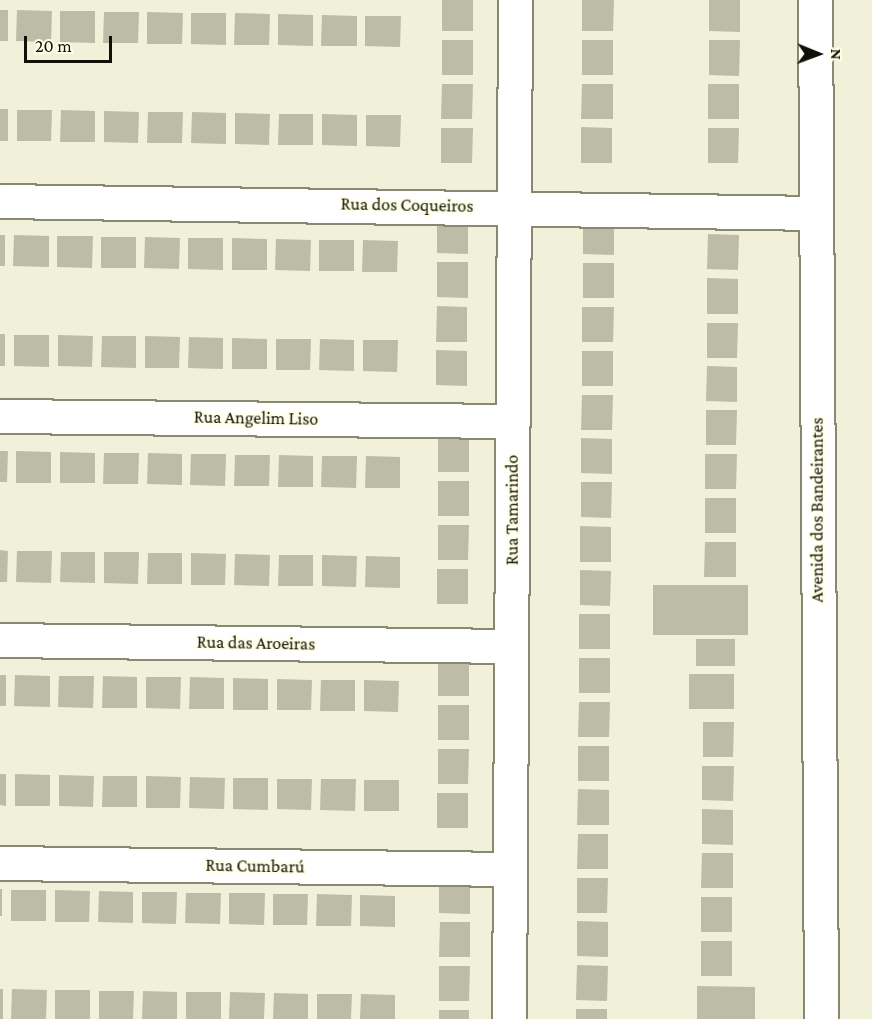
<!DOCTYPE html>
<meta charset="utf-8">
<style>
body{margin:0}
#map{position:relative;width:872px;height:1019px;overflow:hidden;background:#f1f0d9;font-family:"Crimson Pro",serif}
div>[style]{position:absolute}
[style*='--x']{left:calc(var(--x)*1px);top:calc(var(--y)*1px);width:calc(var(--w)*1px);rotate:calc(var(--a)*1deg)}
.building>*{inset:0;background:#bdbca6}
.roads{filter:drop-shadow(2px 0 #898873) drop-shadow(-2px 0 #898873) drop-shadow(0 2px #898873) drop-shadow(0 -2px #898873)}
.minor>*{height:33px;margin:-16.5px;padding:0 16.5px;transform-origin:16.5px;border-radius:16.5px;background:#fff}
span{translate:-50% -50%;white-space:nowrap;text-align:center;line-height:1.15;-webkit-text-stroke:4.5px #fffee7;paint-order:stroke}
.street-label{font-size:18px;color:#101008}
.north{position:absolute;left:788px;top:24px;width:60px;height:60px;-webkit-text-stroke:4px #fffee7;paint-order:stroke;rotate:91deg;font-size:16px;font-weight:700;line-height:24px;text-align:center;color:#101008}
.north::after{content:'';display:block;margin:auto;width:21px;height:27px;background:#101008;clip-path:polygon(50% 0,100% 100%,50% 72%,0 100%)}
.scale{position:absolute;left:24px;top:36px;width:88px;height:27px;box-sizing:border-box;border:3px solid #101008;border-top:0;padding-left:8px;font-size:18px;line-height:21px;white-space:nowrap;color:#101008;-webkit-text-stroke:4px #fffee7;paint-order:stroke}
</style>
<div id="map">
<div class="building">
<i style="clip-path:polygon(442px 0,473px 0,473px 31px,442px 31px)"></i>
<i style="clip-path:polygon(582px 0,614px 0,613px 31px,582px 31px)"></i>
<i style="clip-path:polygon(709px 0,740px 0,740px 32px,709px 31px)"></i>
<i style="clip-path:polygon(0 10px,8px 10px,8px 41px,0 41px)"></i>
<i style="clip-path:polygon(17px 10px,52px 11px,51px 42px,16px 41px)"></i>
<i style="clip-path:polygon(60px 11px,95px 11px,95px 43px,60px 42px)"></i>
<i style="clip-path:polygon(104px 12px,139px 12px,138px 43px,103px 43px)"></i>
<i style="clip-path:polygon(147px 12px,183px 13px,182px 44px,147px 44px)"></i>
<i style="clip-path:polygon(191px 13px,226px 13px,226px 45px,191px 44px)"></i>
<i style="clip-path:polygon(235px 13px,270px 14px,269px 45px,234px 45px)"></i>
<i style="clip-path:polygon(278px 14px,313px 15px,313px 46px,278px 45px)"></i>
<i style="clip-path:polygon(322px 15px,357px 16px,357px 46px,321px 46px)"></i>
<i style="clip-path:polygon(365px 16px,401px 16px,400px 47px,365px 46px)"></i>
<i style="clip-path:polygon(442px 40px,473px 40px,473px 75px,442px 75px)"></i>
<i style="clip-path:polygon(582px 40px,613px 40px,613px 75px,582px 75px)"></i>
<i style="clip-path:polygon(709px 40px,740px 40px,739px 76px,709px 75px)"></i>
<i style="clip-path:polygon(442px 84px,473px 84px,472px 119px,441px 119px)"></i>
<i style="clip-path:polygon(582px 84px,613px 84px,613px 119px,581px 119px)"></i>
<i style="clip-path:polygon(708px 84px,739px 84px,739px 119px,708px 119px)"></i>
<i style="clip-path:polygon(0 109px,8px 109px,8px 141px,0 141px)"></i>
<i style="clip-path:polygon(17px 110px,52px 110px,51px 141px,17px 141px)"></i>
<i style="clip-path:polygon(61px 110px,95px 111px,95px 142px,60px 142px)"></i>
<i style="clip-path:polygon(104px 111px,139px 112px,138px 143px,104px 142px)"></i>
<i style="clip-path:polygon(148px 112px,183px 112px,182px 143px,147px 143px)"></i>
<i style="clip-path:polygon(192px 112px,226px 113px,226px 144px,191px 143px)"></i>
<i style="clip-path:polygon(235px 113px,270px 114px,269px 145px,235px 144px)"></i>
<i style="clip-path:polygon(279px 114px,313px 114px,313px 145px,278px 145px)"></i>
<i style="clip-path:polygon(322px 114px,357px 115px,357px 146px,322px 145px)"></i>
<i style="clip-path:polygon(366px 115px,401px 115px,400px 147px,366px 146px)"></i>
<i style="clip-path:polygon(581px 127px,612px 128px,612px 163px,581px 163px)"></i>
<i style="clip-path:polygon(441px 128px,473px 128px,472px 163px,441px 163px)"></i>
<i style="clip-path:polygon(708px 128px,739px 128px,738px 163px,708px 163px)"></i>
<i style="clip-path:polygon(437px 218px,468px 219px,468px 254px,437px 253px)"></i>
<i style="clip-path:polygon(583px 219px,614px 220px,614px 255px,583px 254px)"></i>
<i style="clip-path:polygon(708px 234px,739px 235px,738px 270px,707px 269px)"></i>
<i style="clip-path:polygon(0 235px,5px 235px,5px 266px,0 266px)"></i>
<i style="clip-path:polygon(14px 235px,49px 236px,49px 267px,13px 266px)"></i>
<i style="clip-path:polygon(57px 236px,93px 236px,92px 268px,57px 267px)"></i>
<i style="clip-path:polygon(101px 237px,136px 237px,136px 268px,101px 268px)"></i>
<i style="clip-path:polygon(145px 237px,180px 238px,179px 269px,144px 268px)"></i>
<i style="clip-path:polygon(188px 238px,223px 238px,223px 270px,188px 269px)"></i>
<i style="clip-path:polygon(232px 238px,267px 239px,267px 270px,232px 270px)"></i>
<i style="clip-path:polygon(276px 239px,311px 240px,310px 271px,275px 270px)"></i>
<i style="clip-path:polygon(319px 240px,354px 240px,354px 271px,319px 271px)"></i>
<i style="clip-path:polygon(363px 240px,398px 241px,397px 272px,362px 272px)"></i>
<i style="clip-path:polygon(437px 262px,468px 262px,468px 298px,437px 297px)"></i>
<i style="clip-path:polygon(583px 263px,614px 263px,614px 298px,583px 298px)"></i>
<i style="clip-path:polygon(707px 278px,738px 279px,738px 314px,707px 314px)"></i>
<i style="clip-path:polygon(437px 306px,467px 307px,467px 342px,436px 342px)"></i>
<i style="clip-path:polygon(582px 307px,614px 307px,613px 342px,582px 342px)"></i>
<i style="clip-path:polygon(707px 323px,738px 323px,737px 358px,707px 358px)"></i>
<i style="clip-path:polygon(0 334px,5px 334px,5px 366px,0 366px)"></i>
<i style="clip-path:polygon(14px 335px,49px 335px,49px 367px,14px 366px)"></i>
<i style="clip-path:polygon(58px 335px,93px 336px,92px 367px,58px 366px)"></i>
<i style="clip-path:polygon(102px 336px,136px 336px,136px 368px,101px 367px)"></i>
<i style="clip-path:polygon(145px 336px,180px 337px,179px 368px,145px 368px)"></i>
<i style="clip-path:polygon(189px 337px,223px 338px,223px 369px,188px 368px)"></i>
<i style="clip-path:polygon(232px 338px,267px 339px,267px 369px,232px 369px)"></i>
<i style="clip-path:polygon(276px 339px,311px 339px,310px 370px,276px 370px)"></i>
<i style="clip-path:polygon(320px 339px,354px 340px,354px 371px,319px 370px)"></i>
<i style="clip-path:polygon(363px 340px,398px 340px,397px 372px,363px 371px)"></i>
<i style="clip-path:polygon(436px 350px,467px 351px,467px 386px,436px 385px)"></i>
<i style="clip-path:polygon(582px 351px,613px 351px,613px 386px,582px 386px)"></i>
<i style="clip-path:polygon(707px 366px,737px 367px,737px 402px,706px 401px)"></i>
<i style="clip-path:polygon(582px 395px,613px 395px,612px 430px,581px 430px)"></i>
<i style="clip-path:polygon(706px 410px,737px 410px,736px 445px,706px 445px)"></i>
<i style="clip-path:polygon(438px 437px,469px 437px,469px 472px,438px 472px)"></i>
<i style="clip-path:polygon(581px 438px,612px 439px,612px 474px,581px 473px)"></i>
<i style="clip-path:polygon(0 451px,8px 451px,7px 482px,0 482px)"></i>
<i style="clip-path:polygon(16px 451px,51px 452px,51px 483px,16px 483px)"></i>
<i style="clip-path:polygon(60px 452px,95px 453px,95px 483px,60px 483px)"></i>
<i style="clip-path:polygon(104px 453px,139px 453px,138px 484px,103px 484px)"></i>
<i style="clip-path:polygon(148px 453px,182px 454px,182px 485px,147px 484px)"></i>
<i style="clip-path:polygon(191px 454px,226px 454px,225px 486px,190px 485px)"></i>
<i style="clip-path:polygon(705px 454px,737px 454px,736px 489px,705px 489px)"></i>
<i style="clip-path:polygon(235px 455px,270px 455px,269px 486px,234px 486px)"></i>
<i style="clip-path:polygon(279px 455px,313px 456px,313px 487px,278px 487px)"></i>
<i style="clip-path:polygon(322px 456px,357px 456px,356px 488px,321px 487px)"></i>
<i style="clip-path:polygon(366px 456px,400px 457px,400px 488px,365px 488px)"></i>
<i style="clip-path:polygon(438px 481px,469px 481px,469px 516px,438px 516px)"></i>
<i style="clip-path:polygon(581px 482px,612px 482px,611px 518px,581px 517px)"></i>
<i style="clip-path:polygon(705px 498px,736px 498px,736px 533px,705px 533px)"></i>
<i style="clip-path:polygon(438px 525px,469px 525px,468px 560px,438px 560px)"></i>
<i style="clip-path:polygon(580px 526px,611px 527px,611px 562px,580px 562px)"></i>
<i style="clip-path:polygon(705px 542px,736px 542px,736px 577px,704px 577px)"></i>
<i style="clip-path:polygon(0 550px,8px 551px,7px 582px,0 582px)"></i>
<i style="clip-path:polygon(17px 551px,52px 551px,51px 583px,16px 582px)"></i>
<i style="clip-path:polygon(61px 552px,95px 552px,95px 583px,60px 582px)"></i>
<i style="clip-path:polygon(104px 552px,139px 552px,138px 584px,104px 583px)"></i>
<i style="clip-path:polygon(148px 553px,182px 553px,182px 584px,147px 584px)"></i>
<i style="clip-path:polygon(191px 553px,226px 554px,225px 585px,191px 585px)"></i>
<i style="clip-path:polygon(235px 554px,270px 555px,269px 586px,234px 585px)"></i>
<i style="clip-path:polygon(279px 555px,313px 555px,313px 586px,278px 586px)"></i>
<i style="clip-path:polygon(322px 555px,357px 556px,356px 587px,322px 586px)"></i>
<i style="clip-path:polygon(366px 556px,400px 557px,400px 588px,365px 587px)"></i>
<i style="clip-path:polygon(437px 569px,468px 569px,468px 604px,437px 604px)"></i>
<i style="clip-path:polygon(580px 570px,611px 571px,610px 606px,580px 605px)"></i>
<i style="clip-path:polygon(653px 585px,748px 585px,748px 635px,653px 635px)"></i>
<i style="clip-path:polygon(579px 614px,610px 614px,610px 649px,579px 649px)"></i>
<i style="clip-path:polygon(696px 639px,735px 639px,735px 666px,696px 666px)"></i>
<i style="clip-path:polygon(579px 658px,610px 658px,610px 693px,579px 693px)"></i>
<i style="clip-path:polygon(438px 661px,469px 661px,469px 696px,438px 696px)"></i>
<i style="clip-path:polygon(689px 674px,734px 674px,734px 709px,689px 709px)"></i>
<i style="clip-path:polygon(0 675px,6px 675px,6px 706px,0 706px)"></i>
<i style="clip-path:polygon(15px 675px,50px 676px,50px 707px,14px 706px)"></i>
<i style="clip-path:polygon(59px 676px,94px 676px,93px 708px,58px 707px)"></i>
<i style="clip-path:polygon(103px 676px,137px 677px,137px 708px,102px 708px)"></i>
<i style="clip-path:polygon(146px 677px,181px 677px,180px 709px,146px 708px)"></i>
<i style="clip-path:polygon(190px 677px,224px 678px,224px 709px,189px 709px)"></i>
<i style="clip-path:polygon(233px 678px,268px 679px,268px 710px,233px 710px)"></i>
<i style="clip-path:polygon(277px 679px,312px 680px,311px 710px,277px 710px)"></i>
<i style="clip-path:polygon(321px 680px,355px 680px,355px 711px,320px 711px)"></i>
<i style="clip-path:polygon(364px 680px,399px 681px,398px 712px,364px 711px)"></i>
<i style="clip-path:polygon(579px 702px,610px 702px,609px 737px,578px 737px)"></i>
<i style="clip-path:polygon(438px 705px,469px 705px,469px 740px,438px 740px)"></i>
<i style="clip-path:polygon(703px 722px,734px 722px,733px 757px,703px 757px)"></i>
<i style="clip-path:polygon(578px 746px,609px 746px,609px 781px,578px 781px)"></i>
<i style="clip-path:polygon(438px 749px,469px 749px,468px 784px,438px 784px)"></i>
<i style="clip-path:polygon(702px 766px,734px 766px,733px 801px,702px 800px)"></i>
<i style="clip-path:polygon(0 774px,6px 774px,6px 806px,0 805px)"></i>
<i style="clip-path:polygon(15px 774px,50px 775px,50px 806px,15px 806px)"></i>
<i style="clip-path:polygon(59px 775px,94px 776px,93px 807px,59px 806px)"></i>
<i style="clip-path:polygon(103px 776px,137px 776px,137px 807px,102px 807px)"></i>
<i style="clip-path:polygon(146px 776px,181px 777px,180px 808px,146px 808px)"></i>
<i style="clip-path:polygon(190px 777px,225px 778px,224px 809px,189px 808px)"></i>
<i style="clip-path:polygon(233px 778px,268px 778px,268px 810px,233px 809px)"></i>
<i style="clip-path:polygon(277px 779px,312px 779px,311px 810px,277px 809px)"></i>
<i style="clip-path:polygon(321px 779px,356px 779px,355px 811px,320px 810px)"></i>
<i style="clip-path:polygon(364px 780px,399px 780px,399px 811px,364px 811px)"></i>
<i style="clip-path:polygon(578px 789px,609px 790px,609px 825px,577px 825px)"></i>
<i style="clip-path:polygon(437px 793px,468px 793px,468px 828px,437px 828px)"></i>
<i style="clip-path:polygon(702px 809px,733px 810px,733px 845px,702px 844px)"></i>
<i style="clip-path:polygon(578px 834px,608px 834px,608px 869px,577px 869px)"></i>
<i style="clip-path:polygon(702px 853px,733px 853px,733px 888px,701px 888px)"></i>
<i style="clip-path:polygon(439px 878px,470px 879px,470px 914px,439px 913px)"></i>
<i style="clip-path:polygon(577px 878px,608px 878px,607px 913px,577px 913px)"></i>
<i style="clip-path:polygon(0 889px,2px 889px,2px 916px,0 916px)"></i>
<i style="clip-path:polygon(11px 890px,46px 890px,46px 921px,11px 921px)"></i>
<i style="clip-path:polygon(55px 890px,90px 891px,89px 922px,55px 922px)"></i>
<i style="clip-path:polygon(99px 891px,133px 892px,133px 923px,98px 922px)"></i>
<i style="clip-path:polygon(142px 892px,177px 892px,176px 924px,142px 923px)"></i>
<i style="clip-path:polygon(186px 893px,221px 893px,220px 924px,185px 923px)"></i>
<i style="clip-path:polygon(229px 893px,265px 893px,264px 925px,229px 924px)"></i>
<i style="clip-path:polygon(273px 894px,308px 894px,307px 925px,273px 925px)"></i>
<i style="clip-path:polygon(317px 894px,352px 895px,351px 926px,316px 926px)"></i>
<i style="clip-path:polygon(360px 895px,395px 896px,395px 927px,360px 926px)"></i>
<i style="clip-path:polygon(701px 897px,732px 897px,732px 932px,701px 932px)"></i>
<i style="clip-path:polygon(577px 921px,608px 922px,608px 957px,577px 956px)"></i>
<i style="clip-path:polygon(440px 922px,470px 922px,470px 957px,439px 957px)"></i>
<i style="clip-path:polygon(701px 941px,732px 941px,732px 976px,701px 976px)"></i>
<i style="clip-path:polygon(577px 965px,608px 966px,607px 1001px,576px 1000px)"></i>
<i style="clip-path:polygon(439px 966px,470px 966px,469px 1001px,439px 1001px)"></i>
<i style="clip-path:polygon(697px 986px,755px 987px,755px 1019px,697px 1019px)"></i>
<i style="clip-path:polygon(0 989px,3px 989px,3px 1019px,0 1019px)"></i>
<i style="clip-path:polygon(12px 989px,47px 990px,46px 1019px,11px 1019px)"></i>
<i style="clip-path:polygon(55px 990px,90px 990px,90px 1019px,55px 1019px)"></i>
<i style="clip-path:polygon(99px 991px,134px 991px,133px 1019px,99px 1019px)"></i>
<i style="clip-path:polygon(143px 991px,177px 992px,177px 1019px,142px 1019px)"></i>
<i style="clip-path:polygon(186px 992px,221px 992px,221px 1019px,186px 1019px)"></i>
<i style="clip-path:polygon(230px 992px,265px 993px,264px 1019px,229px 1019px)"></i>
<i style="clip-path:polygon(274px 993px,308px 994px,308px 1019px,273px 1019px)"></i>
<i style="clip-path:polygon(317px 994px,352px 994px,351px 1019px,317px 1019px)"></i>
<i style="clip-path:polygon(361px 994px,395px 995px,395px 1019px,360px 1019px)"></i>
<i style="clip-path:polygon(576px 1009px,607px 1009px,607px 1019px,576px 1019px)"></i>
<i style="clip-path:polygon(439px 1010px,469px 1010px,469px 1019px,439px 1019px)"></i>
</div>
<div class="roads">
<div class="minor">
<i style="--x:815;--y:0;--w:1019;--a:89.66"></i>
<i style="--x:0;--y:201;--w:815;--a:0.84"></i>
<i style="--x:0;--y:416;--w:513;--a:0.56"></i>
<i style="--x:0;--y:640;--w:511;--a:0.67"></i>
<i style="--x:0;--y:863;--w:510;--a:0.67"></i>
<i style="--x:509;--y:1019;--w:1019;--a:-89.66"></i>
</div>
</div>
<div class="street-label">
<span style="left:407px;top:205px;rotate:1deg">Rua dos Coqueiros</span>
<span style="left:256px;top:418px;rotate:1deg">Rua Angelim Liso</span>
<span style="left:512px;top:510px;rotate:-90deg">Rua Tamarindo</span>
<span style="left:817px;top:510px;rotate:-90deg">Avenida dos Bandeirantes</span>
<span style="left:256px;top:643px;rotate:1deg">Rua das Aroeiras</span>
<span style="left:255px;top:866px;rotate:1deg">Rua Cumbarú</span>
</div>
<div class="north">N</div>
<div class="scale">20 m</div>
</div>
